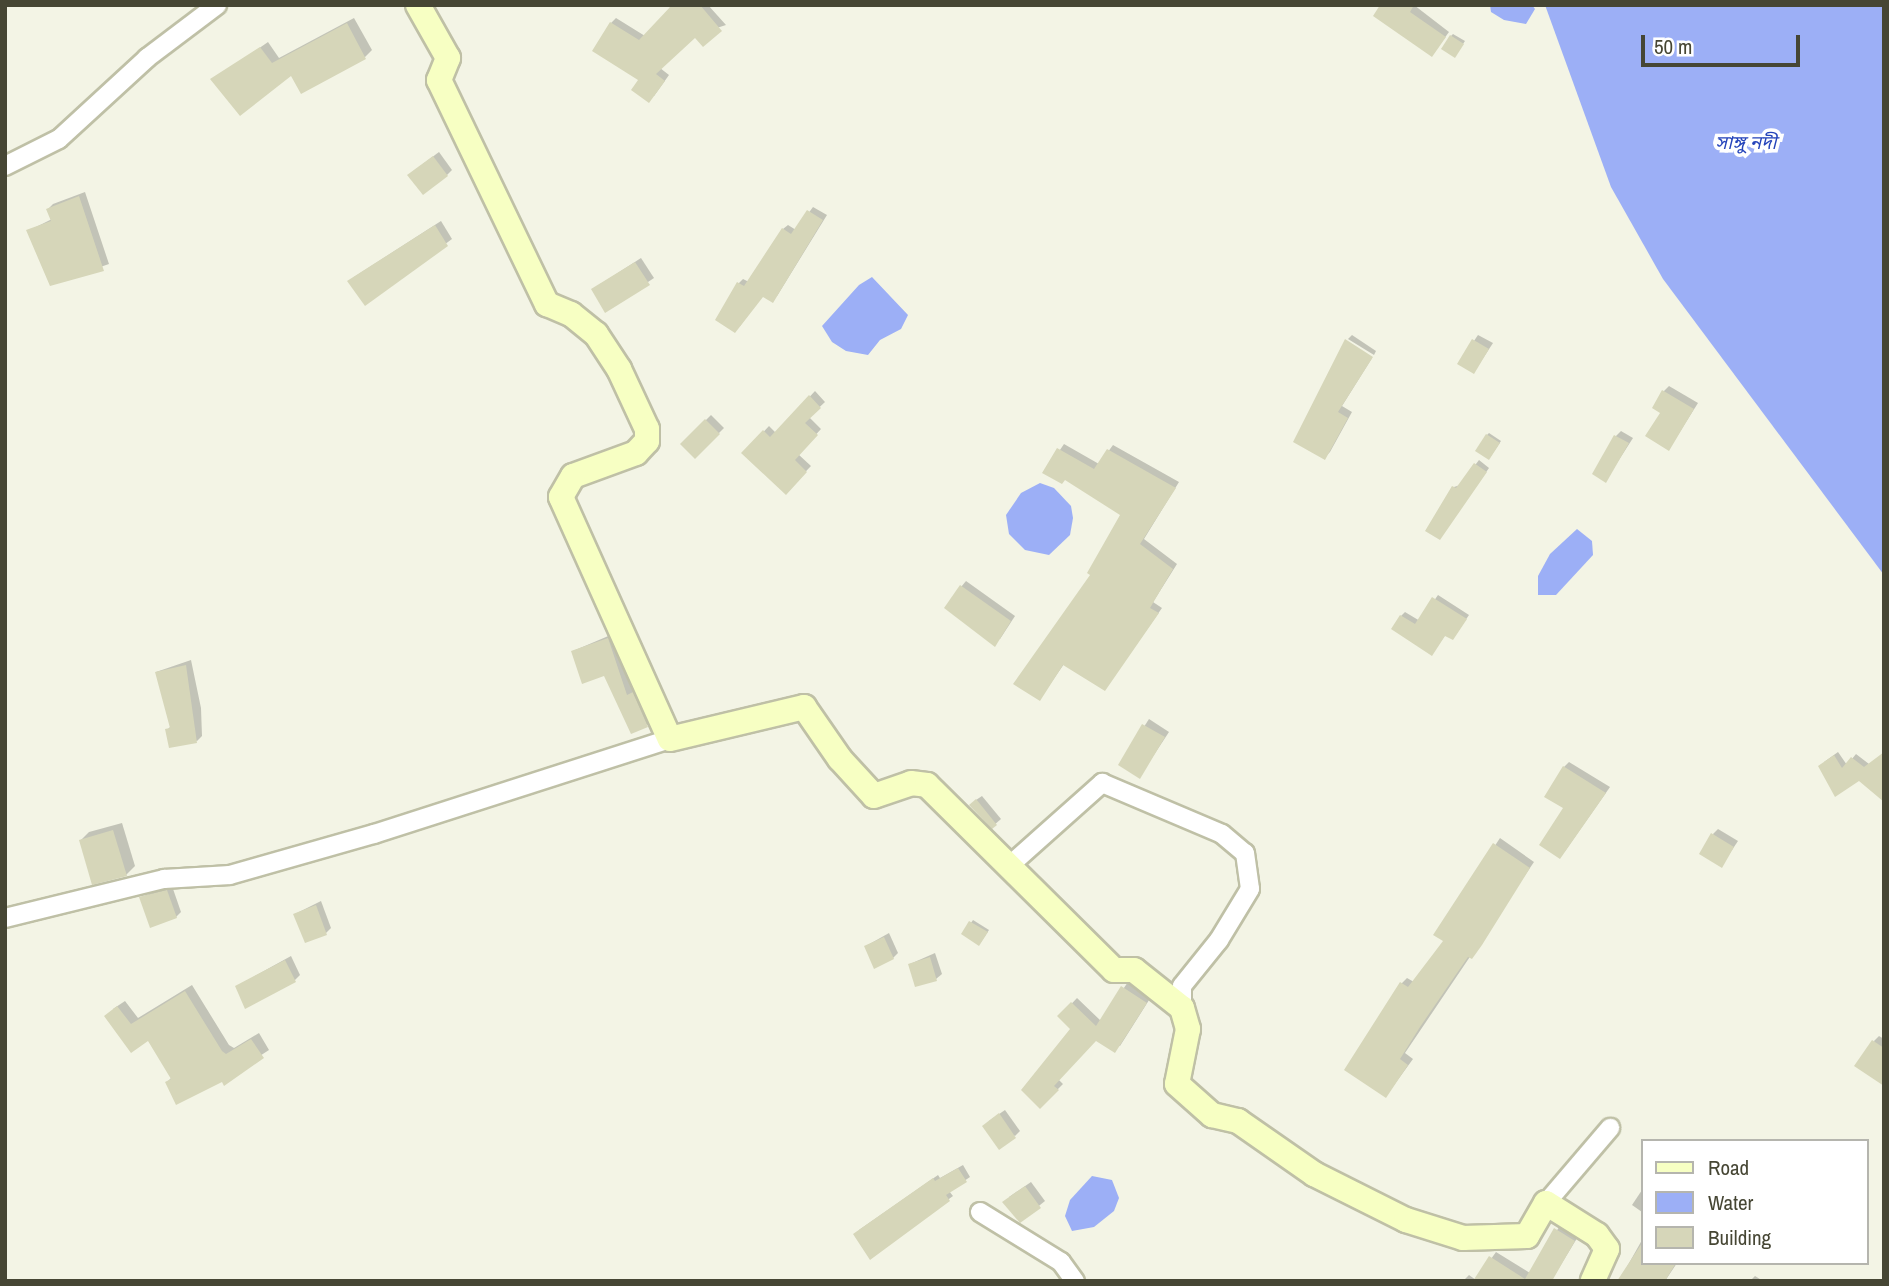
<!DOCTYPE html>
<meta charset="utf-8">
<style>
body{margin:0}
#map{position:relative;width:1889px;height:1286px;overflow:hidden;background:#f3f4e5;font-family:"Archivo Narrow","Noto Sans Bengali",sans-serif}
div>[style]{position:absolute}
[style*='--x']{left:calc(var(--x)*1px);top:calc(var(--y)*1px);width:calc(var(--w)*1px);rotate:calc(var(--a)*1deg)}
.water>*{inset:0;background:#9caff6}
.shadow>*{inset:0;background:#0003}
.building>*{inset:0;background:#d6d6b9}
.roads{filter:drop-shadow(2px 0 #bfc0a6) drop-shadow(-2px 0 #bfc0a6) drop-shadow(0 2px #bfc0a6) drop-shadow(0 -2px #bfc0a6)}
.minor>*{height:18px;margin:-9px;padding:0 9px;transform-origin:9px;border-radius:9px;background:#fff}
.secondary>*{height:24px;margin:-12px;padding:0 12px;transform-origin:12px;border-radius:12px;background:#f7ffc3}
span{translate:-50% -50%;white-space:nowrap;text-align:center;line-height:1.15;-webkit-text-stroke:7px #fff;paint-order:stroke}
.water-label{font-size:19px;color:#2544ba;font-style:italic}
.frame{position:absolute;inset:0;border:7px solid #464634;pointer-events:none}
.legend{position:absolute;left:1641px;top:1139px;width:228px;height:126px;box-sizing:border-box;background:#fff;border:2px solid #b5b5ae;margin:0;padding:9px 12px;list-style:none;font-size:21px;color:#464634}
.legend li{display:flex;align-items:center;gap:14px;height:35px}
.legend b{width:35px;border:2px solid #b5b5ae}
.scale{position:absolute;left:1641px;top:35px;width:159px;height:32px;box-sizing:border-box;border:4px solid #464634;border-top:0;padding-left:9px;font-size:21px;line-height:24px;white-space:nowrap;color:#464634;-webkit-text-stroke:5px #fff;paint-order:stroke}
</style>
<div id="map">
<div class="water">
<i style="clip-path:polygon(1490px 5px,1532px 5px,1535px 9px,1526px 24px,1504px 20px,1491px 12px)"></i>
<i style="clip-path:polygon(1545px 5px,1884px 5px,1884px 575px,1663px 279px,1611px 187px)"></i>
<i style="clip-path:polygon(872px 277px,908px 315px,901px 329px,880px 340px,868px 355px,846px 351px,832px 342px,822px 326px,859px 285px)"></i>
<i style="clip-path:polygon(1040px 483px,1054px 488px,1071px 506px,1073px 518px,1070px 535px,1049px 555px,1025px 550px,1009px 534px,1006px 515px,1021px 493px)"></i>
<i style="clip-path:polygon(1577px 529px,1592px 541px,1593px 555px,1556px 595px,1538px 595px,1538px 576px,1550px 554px)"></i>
<i style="clip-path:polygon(1092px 1176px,1112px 1180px,1119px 1198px,1114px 1211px,1094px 1227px,1072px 1231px,1065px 1216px,1070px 1200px)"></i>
</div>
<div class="shadow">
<i style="clip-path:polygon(668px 5px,708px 5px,726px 25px,695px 35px,660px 68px,669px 75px,654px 96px,611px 23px,616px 18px,645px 36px,671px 9px)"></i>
<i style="clip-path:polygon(1382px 5px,1414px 5px,1449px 32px,1432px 55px)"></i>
<i style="clip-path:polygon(354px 18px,372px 50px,365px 57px,292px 73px,213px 80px,268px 42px,279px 58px)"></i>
<i style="clip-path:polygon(1453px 34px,1465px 41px,1457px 53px,1451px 36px)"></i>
<i style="clip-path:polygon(439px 152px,452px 170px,447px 175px,415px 170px)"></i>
<i style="clip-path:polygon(85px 192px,109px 264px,51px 284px,28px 231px,52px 219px,48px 209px,53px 204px)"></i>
<i style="clip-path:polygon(813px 207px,827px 215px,777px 296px,763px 295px,740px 326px,739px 283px,743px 279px,749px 282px,783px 229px,788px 225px,796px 230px)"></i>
<i style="clip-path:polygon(441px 221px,452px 239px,365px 303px,354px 277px)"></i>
<i style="clip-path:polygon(641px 258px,654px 278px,606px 310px,593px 289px)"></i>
<i style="clip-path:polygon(1352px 335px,1376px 351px,1374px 355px,1348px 339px)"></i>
<i style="clip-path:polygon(1478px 335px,1493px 343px,1474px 372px,1459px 363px)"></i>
<i style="clip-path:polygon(1372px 358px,1342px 406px,1352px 412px,1330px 452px,1325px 457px,1295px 441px)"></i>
<i style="clip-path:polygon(1669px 386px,1698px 403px,1669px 449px,1663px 412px,1664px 391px)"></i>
<i style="clip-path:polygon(815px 391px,825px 402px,809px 417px,821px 429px,798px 454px,811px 466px,786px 492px,744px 453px,769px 426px,776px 433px)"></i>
<i style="clip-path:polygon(711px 415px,724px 428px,695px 457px,682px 444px)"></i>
<i style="clip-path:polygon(1621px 431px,1633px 438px,1606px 480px,1616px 436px)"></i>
<i style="clip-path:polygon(1489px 433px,1501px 441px,1491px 456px,1487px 435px)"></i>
<i style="clip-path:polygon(1064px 444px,1099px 464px,1113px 445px,1179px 482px,1144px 539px,1177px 564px,1153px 602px,1162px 608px,1105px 689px,1064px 664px,1040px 699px,1123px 515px,1065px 479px,1045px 472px)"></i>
<i style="clip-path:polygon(1479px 460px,1489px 468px,1443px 534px,1427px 530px,1454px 487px,1460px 485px)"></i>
<i style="clip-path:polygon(966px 581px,1015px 616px,1000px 639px,961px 587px)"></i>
<i style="clip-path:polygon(1438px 595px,1469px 615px,1456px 634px,1446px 634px,1432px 654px,1401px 616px,1405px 612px,1420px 621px)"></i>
<i style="clip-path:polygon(613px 634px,633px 691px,638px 688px,652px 720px,647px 725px,605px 674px,573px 651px)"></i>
<i style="clip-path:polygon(191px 660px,201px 708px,202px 736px,197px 741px,167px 730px,171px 726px,156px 672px)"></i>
<i style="clip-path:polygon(1149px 719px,1169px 732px,1140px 776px,1120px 764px)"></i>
<i style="clip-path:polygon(1838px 752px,1847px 765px,1856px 754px,1869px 764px,1859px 779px,1824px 762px)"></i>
<i style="clip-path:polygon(1569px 762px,1610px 787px,1565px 851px,1564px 767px)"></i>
<i style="clip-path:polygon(982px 796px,1001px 819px,993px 826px,976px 800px)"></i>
<i style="clip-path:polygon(122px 823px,135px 866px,126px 875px,81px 840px,89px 832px)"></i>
<i style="clip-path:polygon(1718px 829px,1738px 841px,1722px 865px,1713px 834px)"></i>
<i style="clip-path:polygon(1500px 838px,1534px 862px,1405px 1053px,1413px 1059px,1386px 1096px,1402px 983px,1407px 978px,1414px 982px,1446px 941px,1436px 935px)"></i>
<i style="clip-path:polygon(172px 886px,181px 912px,176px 917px,141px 897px)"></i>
<i style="clip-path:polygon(321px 901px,331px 928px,326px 933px,295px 914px)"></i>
<i style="clip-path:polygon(973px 920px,989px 930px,981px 942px,963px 934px)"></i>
<i style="clip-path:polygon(889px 933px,898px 953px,893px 958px,866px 946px)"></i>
<i style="clip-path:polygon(935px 953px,942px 974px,936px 979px,910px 964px)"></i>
<i style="clip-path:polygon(291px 956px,300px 975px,295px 980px,237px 986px)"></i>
<i style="clip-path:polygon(1128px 982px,1151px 997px,1120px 1046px,1096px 1039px,1058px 1079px,1063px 1084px,1040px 1107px,1072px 1029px,1060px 1016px,1077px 998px,1101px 1021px)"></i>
<i style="clip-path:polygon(192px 985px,229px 1045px,234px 1048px,259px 1033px,269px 1050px,223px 1080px,167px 1082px,172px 1077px,148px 1038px,132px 1050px,113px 1009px,125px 1001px,138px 1018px)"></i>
<i style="clip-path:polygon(1879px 1036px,1884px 1039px,1884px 1084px,1874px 1041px)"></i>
<i style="clip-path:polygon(1005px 1110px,1020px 1131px,1015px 1136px,989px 1121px)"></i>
<i style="clip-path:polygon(963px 1165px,970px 1177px,949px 1191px,953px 1196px,871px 1257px,859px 1230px,938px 1175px,940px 1178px)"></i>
<i style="clip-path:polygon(1031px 1182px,1045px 1201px,1020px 1221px,1009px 1197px)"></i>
<i style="clip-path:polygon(1642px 1190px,1642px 1212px,1632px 1205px)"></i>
<i style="clip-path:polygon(1561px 1224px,1579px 1235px,1551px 1281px,1463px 1281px,1469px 1275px,1476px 1280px,1496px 1252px,1530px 1273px)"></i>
<i style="clip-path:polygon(1642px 1240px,1642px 1263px,1677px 1263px,1665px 1281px,1619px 1281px)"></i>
<i style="clip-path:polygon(1755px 1276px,1763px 1281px,1750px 1281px)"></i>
</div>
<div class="building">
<i style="clip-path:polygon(672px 5px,700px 5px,722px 31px,703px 47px,695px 38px,656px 74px,665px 81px,649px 103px,631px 90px,638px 80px,592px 51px,610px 22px,639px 40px)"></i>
<i style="clip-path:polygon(1380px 5px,1414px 5px,1410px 12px,1446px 37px,1432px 57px,1373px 16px)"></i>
<i style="clip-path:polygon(347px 23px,366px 59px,301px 94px,291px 76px,240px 116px,210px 79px,260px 47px,272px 63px)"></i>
<i style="clip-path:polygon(1450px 35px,1464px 44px,1455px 58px,1441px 49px)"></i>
<i style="clip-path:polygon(433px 156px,448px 176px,423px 195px,407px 175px)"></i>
<i style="clip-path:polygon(79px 196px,104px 271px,50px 286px,26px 230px,51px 221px,46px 209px)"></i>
<i style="clip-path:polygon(807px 210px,823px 220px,773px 303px,763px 297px,735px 333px,715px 320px,737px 282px,744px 286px,782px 228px,791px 234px)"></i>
<i style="clip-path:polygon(435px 225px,448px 246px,365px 306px,347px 281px)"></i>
<i style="clip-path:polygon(635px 262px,650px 285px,605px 313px,591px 289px)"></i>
<i style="clip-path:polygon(1345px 339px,1373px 357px,1338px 412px,1348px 418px,1325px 460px,1293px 442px)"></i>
<i style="clip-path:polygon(1472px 339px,1489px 349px,1474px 374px,1457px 364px)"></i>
<i style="clip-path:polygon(1662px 390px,1694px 409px,1669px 451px,1645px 436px,1660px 413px,1652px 408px)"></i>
<i style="clip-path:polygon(809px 395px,821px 408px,805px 423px,818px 435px,795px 460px,807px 472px,786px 495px,741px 453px,763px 430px,770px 437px)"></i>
<i style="clip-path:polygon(705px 419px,720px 434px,695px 459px,680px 444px)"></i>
<i style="clip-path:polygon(1486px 434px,1500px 443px,1489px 460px,1475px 451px)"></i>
<i style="clip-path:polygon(1614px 435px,1629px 443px,1606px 483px,1592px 474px)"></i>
<i style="clip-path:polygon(1057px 448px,1094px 469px,1107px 449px,1176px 488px,1140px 544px,1173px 569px,1150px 608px,1159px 613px,1105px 691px,1063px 665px,1040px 701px,1013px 684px,1090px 575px,1087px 573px,1120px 515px,1065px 480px,1062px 484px,1042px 473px)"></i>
<i style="clip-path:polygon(1474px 463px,1487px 472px,1440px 540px,1425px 531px,1452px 486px,1456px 488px)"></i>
<i style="clip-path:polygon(960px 585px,1011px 621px,995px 647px,944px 608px)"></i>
<i style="clip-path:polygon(1432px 597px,1467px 619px,1453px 640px,1445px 636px,1432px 656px,1391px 629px,1400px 615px,1415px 624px)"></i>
<i style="clip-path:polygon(608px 638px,627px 695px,633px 692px,648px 727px,631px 734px,604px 676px,582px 684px,571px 651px)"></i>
<i style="clip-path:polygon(186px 665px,197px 743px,169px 748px,165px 729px,170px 728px,155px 672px)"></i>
<i style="clip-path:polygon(1142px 724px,1165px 737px,1140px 779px,1118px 765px)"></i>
<i style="clip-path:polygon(1884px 752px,1884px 802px,1859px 781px,1835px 797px,1818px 766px,1834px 755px,1842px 768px,1851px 757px,1864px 767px)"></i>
<i style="clip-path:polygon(1563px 766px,1606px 793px,1560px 859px,1539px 845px,1563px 808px,1544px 797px)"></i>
<i style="clip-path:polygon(976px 799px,997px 825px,992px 829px,969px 805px)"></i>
<i style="clip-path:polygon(113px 830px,127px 876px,92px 885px,79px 840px)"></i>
<i style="clip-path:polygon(1711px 833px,1734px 847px,1722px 868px,1699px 854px)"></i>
<i style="clip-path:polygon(1493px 843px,1530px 868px,1482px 945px,1472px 959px,1468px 957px,1420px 1027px,1400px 1059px,1408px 1065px,1386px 1098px,1344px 1070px,1400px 982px,1408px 987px,1443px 941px,1433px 935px)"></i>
<i style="clip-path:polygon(167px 890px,177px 918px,150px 928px,139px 897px)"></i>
<i style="clip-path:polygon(316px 905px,327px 935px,305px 943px,293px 914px)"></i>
<i style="clip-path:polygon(969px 921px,988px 932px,979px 946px,961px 934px)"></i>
<i style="clip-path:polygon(884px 937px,894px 959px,874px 969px,864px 946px)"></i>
<i style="clip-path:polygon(930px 957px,937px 981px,915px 987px,908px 964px)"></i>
<i style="clip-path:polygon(285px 960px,296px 982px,245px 1009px,235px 986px)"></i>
<i style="clip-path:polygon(1121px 986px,1147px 1003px,1115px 1053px,1096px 1041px,1054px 1086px,1059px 1090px,1040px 1109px,1021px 1090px,1070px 1029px,1057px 1016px,1071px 1002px,1096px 1026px)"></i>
<i style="clip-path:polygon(185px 991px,222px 1051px,226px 1054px,251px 1039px,264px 1058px,224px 1086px,222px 1082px,176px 1105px,165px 1082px,171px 1079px,148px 1041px,131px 1053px,104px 1016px,117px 1006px,131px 1024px)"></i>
<i style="clip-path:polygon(1872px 1040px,1884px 1048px,1884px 1086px,1854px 1066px)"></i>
<i style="clip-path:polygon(999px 1113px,1016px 1138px,999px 1150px,982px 1126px)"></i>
<i style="clip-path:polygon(958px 1168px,967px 1182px,946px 1195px,950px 1201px,870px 1260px,853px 1234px,933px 1178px,935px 1181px)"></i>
<i style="clip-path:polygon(1025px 1186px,1041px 1208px,1020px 1223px,1002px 1202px)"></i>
<i style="clip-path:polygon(1554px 1228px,1575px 1241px,1552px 1281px,1473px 1281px,1489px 1256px,1525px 1279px)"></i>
<i style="clip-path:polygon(1642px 1243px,1642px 1263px,1676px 1263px,1665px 1281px,1617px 1281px)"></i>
</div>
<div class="roads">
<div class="minor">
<i style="--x:5;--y:166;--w:60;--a:-26.6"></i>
<i style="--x:59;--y:139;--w:120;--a:-42.6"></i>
<i style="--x:147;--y:58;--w:88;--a:-37.1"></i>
<i style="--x:1009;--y:866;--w:125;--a:-41.7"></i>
<i style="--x:1102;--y:783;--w:130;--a:23"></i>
<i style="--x:1222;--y:834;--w:30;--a:40"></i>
<i style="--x:1245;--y:853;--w:36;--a:82"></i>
<i style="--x:1250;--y:889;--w:60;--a:121.3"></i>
<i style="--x:1219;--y:940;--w:59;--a:128.8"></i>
<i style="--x:1182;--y:986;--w:22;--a:90"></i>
<i style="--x:5;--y:918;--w:164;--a:-13.8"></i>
<i style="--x:164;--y:879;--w:66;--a:-3.5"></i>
<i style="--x:230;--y:875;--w:150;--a:-15.9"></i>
<i style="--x:374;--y:834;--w:311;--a:-17.8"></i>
<i style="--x:1546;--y:1203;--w:99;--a:-49.5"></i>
<i style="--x:980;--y:1212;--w:95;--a:31.7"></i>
<i style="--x:1061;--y:1262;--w:24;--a:54"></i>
</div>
<div class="secondary">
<i style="--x:418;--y:5;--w:61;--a:60.5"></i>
<i style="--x:448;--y:58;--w:24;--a:112"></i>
<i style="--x:439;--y:80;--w:249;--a:64.3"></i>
<i style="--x:547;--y:304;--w:26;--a:23"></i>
<i style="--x:571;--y:314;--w:32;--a:39"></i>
<i style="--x:596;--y:334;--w:42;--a:56.7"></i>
<i style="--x:619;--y:369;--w:66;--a:65"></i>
<i style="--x:647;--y:429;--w:12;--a:90"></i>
<i style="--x:647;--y:441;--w:16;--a:133"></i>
<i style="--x:636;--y:453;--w:67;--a:159.9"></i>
<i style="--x:573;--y:476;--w:24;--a:120"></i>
<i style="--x:561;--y:497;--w:265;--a:65.8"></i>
<i style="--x:670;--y:739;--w:138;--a:-13.4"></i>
<i style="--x:804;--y:707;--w:63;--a:55.3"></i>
<i style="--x:840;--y:759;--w:50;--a:47.4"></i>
<i style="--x:874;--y:796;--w:39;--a:-19"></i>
<i style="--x:911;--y:783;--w:16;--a:7"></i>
<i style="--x:927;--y:785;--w:263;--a:44.7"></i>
<i style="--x:1114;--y:970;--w:20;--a:0"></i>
<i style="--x:1134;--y:970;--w:61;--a:38.4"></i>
<i style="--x:1182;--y:1008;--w:22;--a:74"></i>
<i style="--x:1188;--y:1029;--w:56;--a:101.3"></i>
<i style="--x:1177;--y:1084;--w:47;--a:41.5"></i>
<i style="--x:1212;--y:1115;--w:27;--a:13"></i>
<i style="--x:1238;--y:1121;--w:93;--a:34.9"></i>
<i style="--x:1314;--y:1174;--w:103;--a:26.6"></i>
<i style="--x:1406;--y:1220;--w:60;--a:17.5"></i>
<i style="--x:1463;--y:1238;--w:64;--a:-1.8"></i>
<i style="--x:1527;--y:1236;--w:38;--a:-60"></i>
<i style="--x:1546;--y:1203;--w:60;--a:32.1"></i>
<i style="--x:1597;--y:1235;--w:17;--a:54"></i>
<i style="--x:1607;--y:1249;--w:35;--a:114"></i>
</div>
</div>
<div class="water-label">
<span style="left:1746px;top:143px">সাঙ্গু নদী</span>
</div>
<div class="frame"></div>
<ul class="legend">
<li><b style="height:9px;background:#f7ffc3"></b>Road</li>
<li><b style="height:19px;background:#9caff6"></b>Water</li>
<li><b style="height:19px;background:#d6d6b9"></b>Building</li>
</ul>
<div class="scale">50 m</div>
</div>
